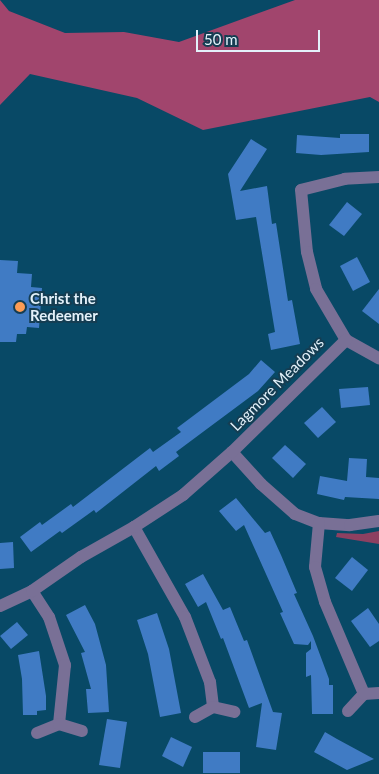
<!DOCTYPE html>
<style>
body{margin:0}
#map{position:relative;width:379px;height:774px;overflow:hidden;background:#084966;font-family:Lato,sans-serif}
div>[style]{position:absolute}
[style*='--x']{left:calc(var(--x)*1px);top:calc(var(--y)*1px);width:calc(var(--w)*1px);rotate:calc(var(--a)*1deg)}
.green>*{inset:0;background:#8d4061}
.forest>*{inset:0;background:#a1456d}
.building>*{inset:0;background:#407bc4}
.minor>*{height:12px;margin:-6px;padding:0 6px;transform-origin:6px;border-radius:6px;background:#797096}
.dots>*{width:14px;height:14px;translate:-50% -50%;box-sizing:border-box;border:2px solid #153d52;border-radius:50%}
span{translate:-50% -50%;white-space:nowrap;text-align:center;line-height:1.15;-webkit-text-stroke:4px #153d52;paint-order:stroke}
.poi-label{font-size:15px;color:#e3f1fa;font-weight:700}
.left{translate:0 -50%;text-align:left}
.street-label{font-size:15px;color:#e3f1fa}
.scale{position:absolute;left:196px;top:30px;width:124px;height:22px;box-sizing:border-box;border:2px solid #e3f1fa;border-top:0;padding-left:6px;font-size:15px;line-height:18px;white-space:nowrap;color:#e3f1fa;-webkit-text-stroke:4px #153d52;paint-order:stroke}
</style>
<div id="map">
<div class="green">
<i style="clip-path:polygon(379px 531px,379px 544px,336px 537px,337px 533px,363px 534px)"></i>
</div>
<div class="forest">
<i style="clip-path:polygon(0 0,9px 11px,65px 33px,124px 32px,179px 42px,295px 0,379px 0,379px 102px,370px 97px,203px 130px,137px 98px,30px 74px,0 105px)"></i>
</div>
<div class="building">
<i style="clip-path:polygon(340px 134px,369px 134px,369px 152px,321px 155px,296px 153px,297px 135px,340px 138px)"></i>
<i style="clip-path:polygon(251px 139px,267px 149px,240px 191px,267px 186px,272px 224px,276px 223px,288px 301px,292px 300px,300px 344px,271px 350px,268px 334px,275px 332px,256px 217px,236px 220px,228px 174px)"></i>
<i style="clip-path:polygon(347px 202px,362px 214px,344px 236px,329px 225px)"></i>
<i style="clip-path:polygon(357px 257px,370px 282px,353px 291px,340px 266px)"></i>
<i style="clip-path:polygon(0 260px,18px 261px,17px 273px,32px 274px,31px 287px,42px 288px,39px 328px,27px 327px,26px 334px,17px 334px,16px 342px,0 342px)"></i>
<i style="clip-path:polygon(379px 289px,379px 324px,362px 311px)"></i>
<i style="clip-path:polygon(261px 360px,275px 372px,258px 391px,176px 452px,179px 456px,159px 471px,156px 466px,96px 513px,94px 510px,62px 533px,60px 531px,31px 552px,20px 537px,40px 522px,42px 525px,71px 504px,73px 507px,150px 448px,153px 452px,181px 432px,177px 428px,249px 374px)"></i>
<i style="clip-path:polygon(368px 387px,370px 405px,341px 408px,339px 389px)"></i>
<i style="clip-path:polygon(322px 407px,336px 422px,318px 438px,304px 423px)"></i>
<i style="clip-path:polygon(285px 445px,306px 464px,293px 478px,272px 458px)"></i>
<i style="clip-path:polygon(349px 458px,367px 459px,366px 477px,379px 478px,379px 499px,345px 497px,344px 500px,317px 494px,320px 476px,347px 481px)"></i>
<i style="clip-path:polygon(236px 498px,265px 533px,270px 531px,281px 555px,297px 593px,294px 594px,313px 636px,329px 679px,329px 685px,333px 685px,333px 714px,312px 714px,311px 675px,306px 677px,306px 653px,311px 649px,311px 641px,308px 645px,294px 644px,280px 613px,283px 612px,244px 525px,236px 531px,219px 511px)"></i>
<i style="clip-path:polygon(13px 542px,14px 568px,0 569px,0 543px)"></i>
<i style="clip-path:polygon(352px 557px,368px 570px,352px 591px,335px 578px)"></i>
<i style="clip-path:polygon(203px 574px,223px 610px,230px 607px,244px 641px,247px 640px,273px 712px,282px 713px,276px 750px,256px 747px,262px 703px,249px 708px,223px 638px,221px 639px,206px 602px,198px 607px,185px 584px)"></i>
<i style="clip-path:polygon(85px 605px,95px 624px,106px 665px,109px 712px,88px 713px,86px 689px,91px 689px,81px 653px,85px 652px,66px 615px)"></i>
<i style="clip-path:polygon(368px 608px,379px 624px,379px 641px,370px 647px,351px 621px)"></i>
<i style="clip-path:polygon(157px 613px,169px 649px,181px 713px,160px 717px,148px 654px,137px 620px)"></i>
<i style="clip-path:polygon(17px 622px,28px 635px,11px 649px,0 636px)"></i>
<i style="clip-path:polygon(39px 651px,46px 696px,46px 710px,37px 711px,37px 715px,23px 715px,22px 679px,18px 655px)"></i>
<i style="clip-path:polygon(107px 719px,127px 722px,120px 768px,99px 765px)"></i>
<i style="clip-path:polygon(325px 732px,337px 739px,374px 759px,347px 770px,314px 752px)"></i>
<i style="clip-path:polygon(171px 737px,192px 747px,183px 767px,162px 756px)"></i>
<i style="clip-path:polygon(203px 752px,240px 752px,240px 773px,203px 773px)"></i>
</div>
<div class="minor">
<i style="--x:379;--y:177;--w:34;--a:177"></i>
<i style="--x:345;--y:179;--w:45;--a:166"></i>
<i style="--x:301;--y:190;--w:62;--a:84.5"></i>
<i style="--x:307;--y:252;--w:38;--a:76"></i>
<i style="--x:316;--y:289;--w:59;--a:59.5"></i>
<i style="--x:346;--y:340;--w:38;--a:29"></i>
<i style="--x:232;--y:452;--w:43;--a:47.8"></i>
<i style="--x:261;--y:484;--w:45;--a:41.4"></i>
<i style="--x:295;--y:514;--w:26;--a:21"></i>
<i style="--x:319;--y:523;--w:31;--a:4"></i>
<i style="--x:350;--y:525;--w:29;--a:-8"></i>
<i style="--x:319;--y:523;--w:44;--a:95.2"></i>
<i style="--x:315;--y:567;--w:36;--a:74"></i>
<i style="--x:325;--y:602;--w:100;--a:67"></i>
<i style="--x:134;--y:527;--w:103;--a:60.5"></i>
<i style="--x:185;--y:617;--w:70;--a:69"></i>
<i style="--x:210;--y:682;--w:25;--a:83"></i>
<i style="--x:32;--y:591;--w:31;--a:57"></i>
<i style="--x:49;--y:617;--w:51;--a:71.6"></i>
<i style="--x:65;--y:665;--w:59;--a:95.8"></i>
<i style="--x:0;--y:606;--w:35;--a:-25"></i>
<i style="--x:32;--y:591;--w:60;--a:-34.8"></i>
<i style="--x:81;--y:557;--w:61;--a:-29.5"></i>
<i style="--x:134;--y:527;--w:59;--a:-33.1"></i>
<i style="--x:183;--y:495;--w:65;--a:-41.3"></i>
<i style="--x:232;--y:452;--w:160;--a:-44.5"></i>
<i style="--x:348;--y:711;--w:23;--a:-47"></i>
<i style="--x:364;--y:694;--w:15;--a:-4"></i>
<i style="--x:195;--y:717;--w:21;--a:-29"></i>
<i style="--x:213;--y:707;--w:22;--a:13"></i>
<i style="--x:37;--y:733;--w:24;--a:-22"></i>
<i style="--x:59;--y:724;--w:24;--a:17"></i>
</div>
<div class="dots">
<i style="left:20px;top:307px;background:#fd9c55"></i>
</div>
<div class="poi-label">
<span class="left" style="left:30px;top:307px">Christ the<br>Redeemer</span>
</div>
<div class="street-label">
<span style="left:277px;top:384px;rotate:-45deg">Lagmore Meadows</span>
</div>
<div class="scale">50 m</div>
</div>
